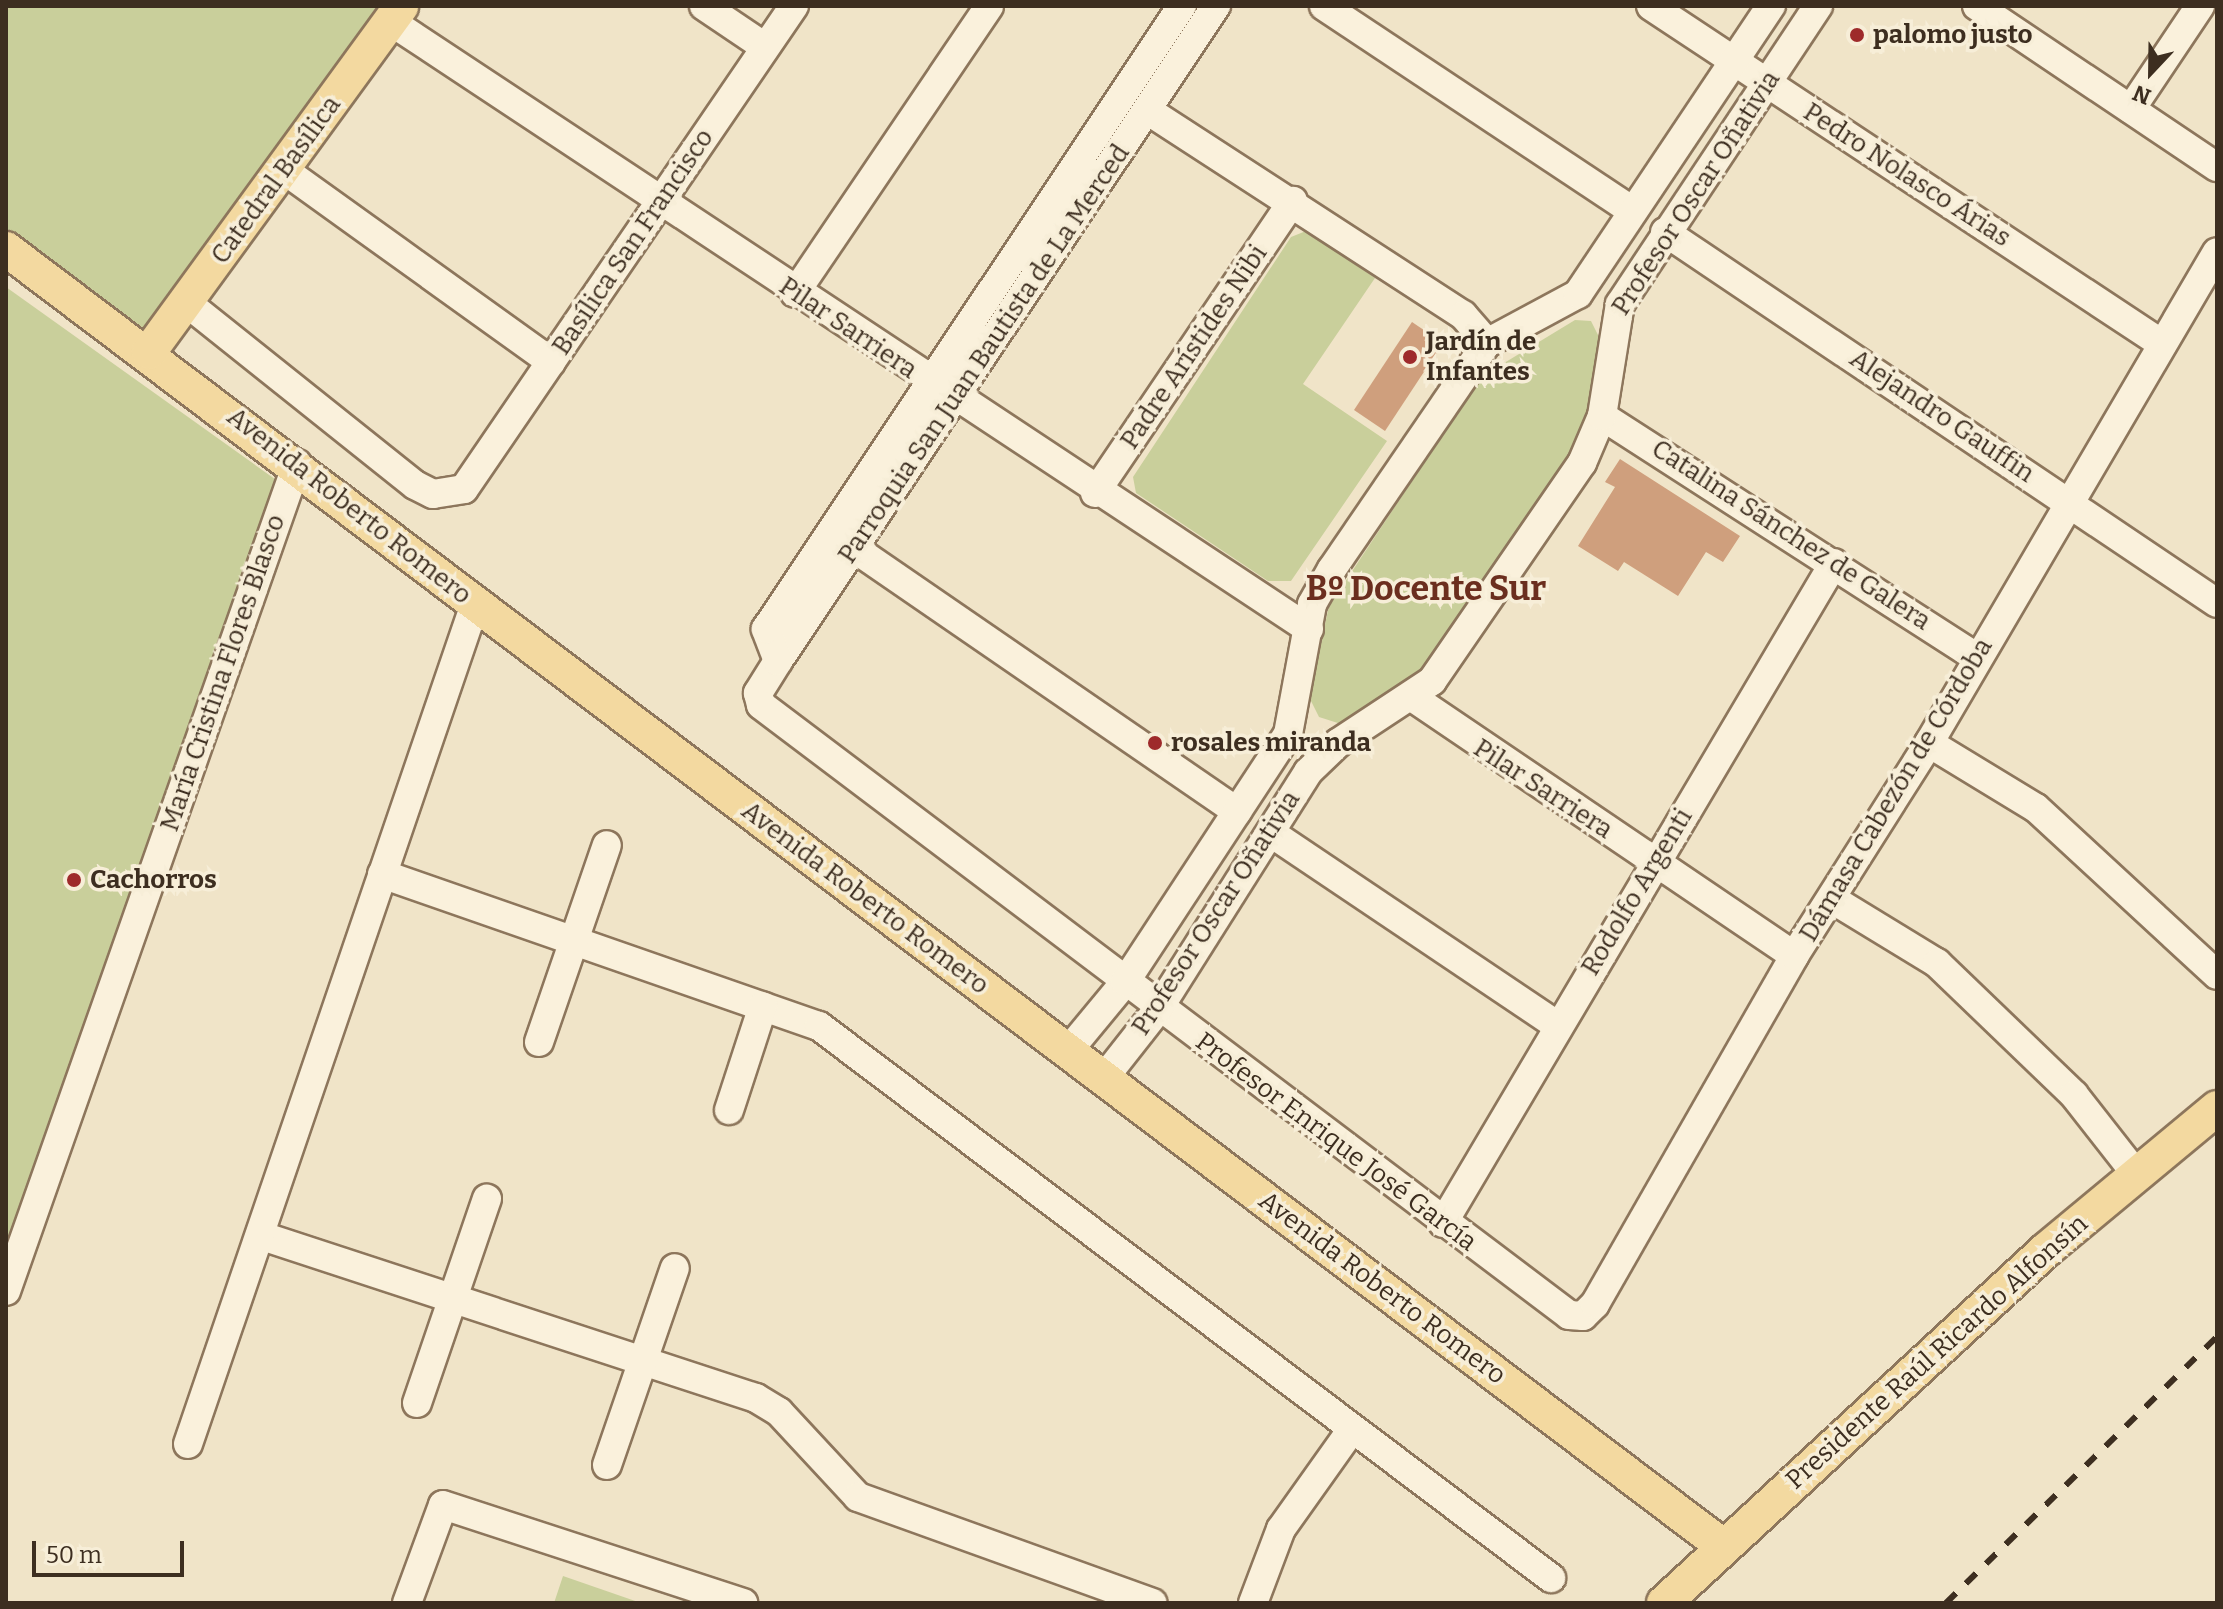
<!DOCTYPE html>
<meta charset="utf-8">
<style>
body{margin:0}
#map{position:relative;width:2223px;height:1609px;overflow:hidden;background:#f0e4c8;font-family:Bitter,serif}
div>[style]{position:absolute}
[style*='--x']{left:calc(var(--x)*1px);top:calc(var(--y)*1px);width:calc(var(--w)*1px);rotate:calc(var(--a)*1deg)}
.green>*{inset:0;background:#c9cf9b}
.building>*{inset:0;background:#cf9f7d}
.roads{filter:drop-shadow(2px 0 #8d765c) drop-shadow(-2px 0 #8d765c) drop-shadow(0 2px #8d765c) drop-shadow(0 -2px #8d765c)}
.minor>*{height:28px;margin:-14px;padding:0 14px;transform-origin:14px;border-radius:14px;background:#faf1dc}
.major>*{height:34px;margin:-17px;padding:0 17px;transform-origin:17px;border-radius:17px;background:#f3d9a0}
.rail>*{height:6px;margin-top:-3px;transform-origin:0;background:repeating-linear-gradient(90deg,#3d2e20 0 14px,transparent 0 28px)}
.dots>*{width:22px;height:22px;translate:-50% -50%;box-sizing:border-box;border:4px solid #f7eed8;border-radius:50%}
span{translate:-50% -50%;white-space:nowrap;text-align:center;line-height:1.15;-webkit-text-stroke:7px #f7eed8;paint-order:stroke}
.poi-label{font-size:26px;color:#3d2e20;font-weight:700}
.left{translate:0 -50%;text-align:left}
.street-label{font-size:26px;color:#3d2e20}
.district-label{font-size:34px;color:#6b2e1e;font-weight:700}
.frame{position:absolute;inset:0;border:8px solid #3d2e20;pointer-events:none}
.north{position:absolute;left:2111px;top:32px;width:80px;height:80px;-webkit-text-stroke:6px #f7eed8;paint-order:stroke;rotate:202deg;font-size:22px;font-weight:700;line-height:32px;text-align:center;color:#3d2e20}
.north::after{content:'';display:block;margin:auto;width:28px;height:36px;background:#3d2e20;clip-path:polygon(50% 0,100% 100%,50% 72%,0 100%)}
.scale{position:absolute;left:32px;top:1541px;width:152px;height:36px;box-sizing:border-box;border:4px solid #3d2e20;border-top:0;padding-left:10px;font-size:24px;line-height:28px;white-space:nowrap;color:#3d2e20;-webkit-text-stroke:6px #f7eed8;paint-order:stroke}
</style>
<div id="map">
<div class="green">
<i style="clip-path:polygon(6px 6px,385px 6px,148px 345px,6px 239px)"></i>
<i style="clip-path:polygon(1306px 231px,1375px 278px,1303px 384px,1387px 441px,1291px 581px,1268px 581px,1136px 493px,1133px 477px,1291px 237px)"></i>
<i style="clip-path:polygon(6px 287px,279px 482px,6px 1277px)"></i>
<i style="clip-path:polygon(1575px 320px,1591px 321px,1599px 337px,1584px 428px,1573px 447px,1426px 666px,1341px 724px,1319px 717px,1309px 697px,1329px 606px,1481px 377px)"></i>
<i style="clip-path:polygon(563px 1576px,641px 1603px,554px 1603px)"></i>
</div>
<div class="building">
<i style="clip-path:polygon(1412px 322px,1443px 343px,1385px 431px,1354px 410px)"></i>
<i style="clip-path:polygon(1620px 459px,1740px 536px,1723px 562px,1706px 552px,1678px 596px,1624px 562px,1618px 571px,1578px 546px,1615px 487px,1605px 482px)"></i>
</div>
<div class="roads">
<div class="minor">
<i style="--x:704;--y:6;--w:73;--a:33.9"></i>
<i style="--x:1216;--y:6;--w:788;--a:123.77"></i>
<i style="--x:778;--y:661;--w:38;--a:122"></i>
<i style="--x:758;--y:693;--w:12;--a:76"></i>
<i style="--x:761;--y:705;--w:1012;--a:37.05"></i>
<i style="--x:1569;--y:1315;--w:14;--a:4"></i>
<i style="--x:1583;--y:1316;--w:17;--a:-45"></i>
<i style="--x:1595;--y:1304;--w:401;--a:-60.2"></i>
<i style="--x:1794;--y:956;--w:252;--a:-57.6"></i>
<i style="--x:1929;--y:743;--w:569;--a:-59.61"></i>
<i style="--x:1324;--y:6;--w:370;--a:33.6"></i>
<i style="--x:1651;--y:6;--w:613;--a:33.48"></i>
<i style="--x:1977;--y:6;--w:289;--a:33.9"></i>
<i style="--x:390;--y:21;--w:1102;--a:33.49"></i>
<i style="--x:2131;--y:109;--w:124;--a:-56.2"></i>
<i style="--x:1147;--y:110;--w:377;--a:33"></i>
<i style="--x:1463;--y:315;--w:37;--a:49"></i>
<i style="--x:284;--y:170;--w:329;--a:35.7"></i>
<i style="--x:1665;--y:232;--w:665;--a:33.91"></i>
<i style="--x:795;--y:293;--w:346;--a:-55.9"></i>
<i style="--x:187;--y:303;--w:292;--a:38.6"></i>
<i style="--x:415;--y:485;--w:20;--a:27"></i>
<i style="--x:433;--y:494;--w:31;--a:-9"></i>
<i style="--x:464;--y:489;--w:585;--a:-55.66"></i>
<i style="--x:1602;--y:416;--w:446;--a:32.8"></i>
<i style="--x:1095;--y:493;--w:353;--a:-55.9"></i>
<i style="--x:839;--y:538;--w:483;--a:34.5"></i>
<i style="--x:778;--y:661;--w:34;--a:-111"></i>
<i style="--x:766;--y:629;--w:749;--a:-56.27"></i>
<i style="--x:1415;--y:699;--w:458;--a:34.1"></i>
<i style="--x:1929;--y:743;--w:125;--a:31.3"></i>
<i style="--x:2036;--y:808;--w:246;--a:42.7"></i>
<i style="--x:1271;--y:833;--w:346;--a:33.9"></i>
<i style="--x:382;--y:874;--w:463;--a:19.2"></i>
<i style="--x:819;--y:1026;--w:917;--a:37.02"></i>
<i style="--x:1832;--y:899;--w:123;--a:31.4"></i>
<i style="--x:1937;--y:963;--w:190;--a:43.9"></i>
<i style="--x:2074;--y:1095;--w:100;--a:51.9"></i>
<i style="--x:539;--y:1042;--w:208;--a:-71"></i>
<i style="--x:1068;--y:1051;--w:89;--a:-50.4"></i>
<i style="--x:1125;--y:982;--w:297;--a:-56.7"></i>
<i style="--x:1288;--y:734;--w:132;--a:-79.5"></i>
<i style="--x:1312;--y:604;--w:40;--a:-60.3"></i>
<i style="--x:1332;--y:569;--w:274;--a:-55.6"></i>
<i style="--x:1487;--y:343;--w:103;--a:-28.3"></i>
<i style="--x:1578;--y:294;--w:347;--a:-56.2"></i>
<i style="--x:1104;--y:1078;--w:89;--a:-51.8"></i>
<i style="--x:1159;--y:1008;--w:279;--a:-57.7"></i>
<i style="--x:1308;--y:772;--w:42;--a:-44"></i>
<i style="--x:1338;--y:743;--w:113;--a:-33.4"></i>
<i style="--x:1432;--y:681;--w:265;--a:-55.5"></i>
<i style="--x:1582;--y:463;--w:51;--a:-66.9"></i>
<i style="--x:1602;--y:416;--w:113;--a:-80.9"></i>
<i style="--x:1620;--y:304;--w:358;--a:-56.4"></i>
<i style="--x:729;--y:1110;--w:109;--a:-71.9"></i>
<i style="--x:1443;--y:1223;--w:767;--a:-59.36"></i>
<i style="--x:262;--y:1236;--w:520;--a:18.16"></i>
<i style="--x:756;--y:1398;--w:27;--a:31"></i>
<i style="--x:779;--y:1412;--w:116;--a:47.1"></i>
<i style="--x:858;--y:1497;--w:313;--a:19.8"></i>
<i style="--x:6;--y:1291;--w:877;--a:-70.61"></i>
<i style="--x:417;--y:1403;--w:216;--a:-71.1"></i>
<i style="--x:188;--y:1444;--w:888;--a:-71.14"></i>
<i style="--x:607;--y:1465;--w:208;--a:-71"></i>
<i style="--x:407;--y:1603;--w:104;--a:-69.8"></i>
<i style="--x:443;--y:1505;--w:316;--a:18.1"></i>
<i style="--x:1253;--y:1603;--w:79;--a:-69.3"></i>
<i style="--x:1281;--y:1529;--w:123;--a:-54.6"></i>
</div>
<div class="major">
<i style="--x:6;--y:249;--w:2153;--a:37.07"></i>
<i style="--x:149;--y:352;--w:428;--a:-53.9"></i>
<i style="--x:1664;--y:1603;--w:520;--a:-42.74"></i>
<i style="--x:2046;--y:1250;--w:222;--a:-39.7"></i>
</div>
</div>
<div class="rail">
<i style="--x:1946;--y:1603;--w:380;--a:-44.5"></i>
</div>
<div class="dots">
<i style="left:1857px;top:35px;background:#9e2a2b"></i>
<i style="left:1410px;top:357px;background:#9e2a2b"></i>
<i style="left:1155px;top:743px;background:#9e2a2b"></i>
<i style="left:74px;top:880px;background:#9e2a2b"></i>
</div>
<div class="poi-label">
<span class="left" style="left:1873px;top:35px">palomo justo</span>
<span class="left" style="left:1426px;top:357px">Jardín de<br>Infantes</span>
<span class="left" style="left:1171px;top:743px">rosales miranda</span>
<span class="left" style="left:90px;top:880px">Cachorros</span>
</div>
<div class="street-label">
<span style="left:1907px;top:175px;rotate:33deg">Pedro Nolasco Árias</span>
<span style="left:276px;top:180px;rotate:-54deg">Catedral Basílica</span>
<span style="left:1696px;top:193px;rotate:-57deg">Profesor Oscar Oñativia</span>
<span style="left:633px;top:242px;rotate:-56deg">Basílica San Francisco</span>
<span style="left:848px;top:328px;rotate:34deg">Pilar Sarriera</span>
<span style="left:1194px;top:347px;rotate:-56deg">Padre Arístides Nibi</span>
<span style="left:984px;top:354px;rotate:-56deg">Parroquia San Juan Bautista de La Merced</span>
<span style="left:1942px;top:416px;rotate:34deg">Alejandro Gauffin</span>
<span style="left:349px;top:506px;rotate:38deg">Avenida Roberto Romero</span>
<span style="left:1791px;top:535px;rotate:33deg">Catalina Sánchez de Galera</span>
<span style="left:223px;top:673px;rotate:-71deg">María Cristina Flores Blasco</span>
<span style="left:1543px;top:789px;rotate:33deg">Pilar Sarriera</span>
<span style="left:1896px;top:790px;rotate:-59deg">Dámasa Cabezón de Córdoba</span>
<span style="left:1637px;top:892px;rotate:-59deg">Rodolfo Argenti</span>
<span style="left:865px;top:898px;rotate:37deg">Avenida Roberto Romero</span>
<span style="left:1216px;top:913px;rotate:-57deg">Profesor Oscar Oñativia</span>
<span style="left:1336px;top:1142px;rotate:37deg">Profesor Enrique José García</span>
<span style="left:1382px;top:1288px;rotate:37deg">Avenida Roberto Romero</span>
<span style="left:1937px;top:1352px;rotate:-42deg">Presidente Raúl Ricardo Alfonsín</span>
</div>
<div class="district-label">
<span style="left:1426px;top:589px">Bº Docente Sur</span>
</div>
<div class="frame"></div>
<div class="north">N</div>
<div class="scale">50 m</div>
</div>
